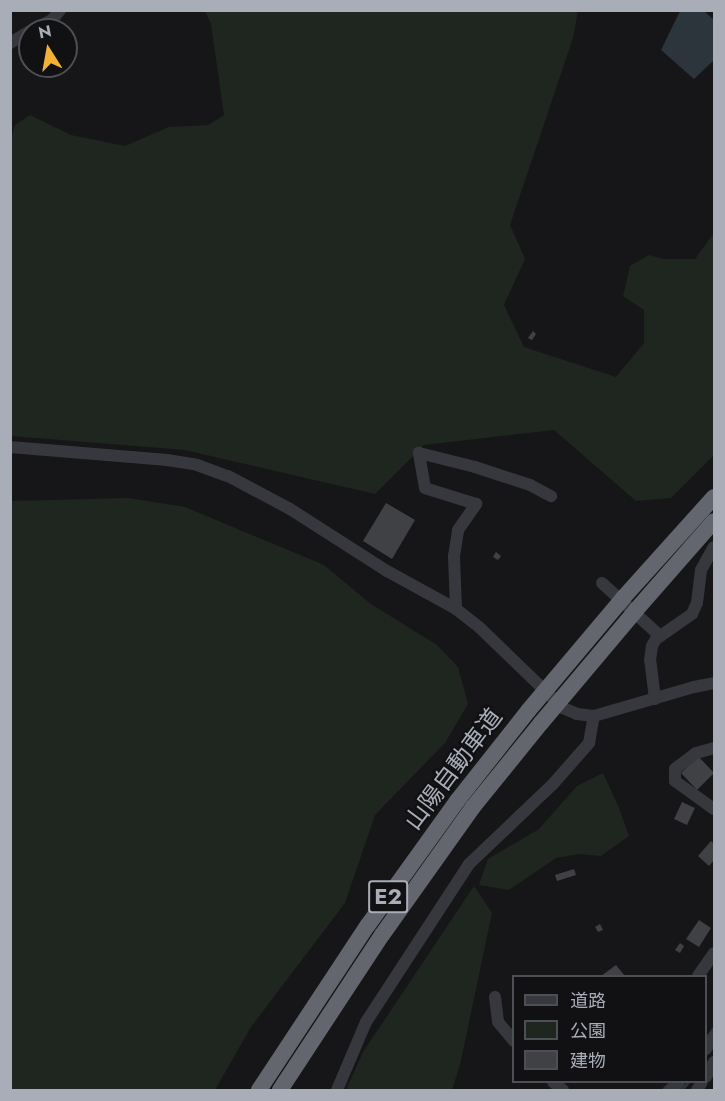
<!DOCTYPE html>
<meta charset="utf-8">
<style>
body{margin:0}
#map{position:relative;width:725px;height:1101px;overflow:hidden;background:#161618;font-family:Jost,"Noto Sans JP",sans-serif}
div>[style]{position:absolute}
[style*='--x']{left:calc(var(--x)*1px);top:calc(var(--y)*1px);width:calc(var(--w)*1px);rotate:calc(var(--a)*1deg)}
.green>*{inset:0;background:#1e261f}
.water>*{inset:0;background:#2c353c}
.stream>*{height:3px;margin:-1.5px;padding:0 1.5px;transform-origin:1.5px;border-radius:1.5px;background:#2c353c}
.building>*{inset:0;background:#404145}
.minor>*{height:12px;margin:-6px;padding:0 6px;transform-origin:6px;border-radius:6px;background:#37383d}
.highway>*{height:16px;margin:-8px;padding:0 8px;transform-origin:8px;border-radius:8px;background:#63666e}
.highway-bridge>*{height:16px;margin:-8px;padding:0 8px;transform-origin:8px;border-radius:8px;background:#63666e}
span{translate:-50% -50%;white-space:nowrap;text-align:center;line-height:1.15;-webkit-text-stroke:4.5px #111113;paint-order:stroke}
.shield-label span{padding:2px 4px;background:#111113;border:2px solid;border-radius:4px;-webkit-text-stroke-width:0}
.shield-label{font-size:22px;color:#a8adb8;font-weight:700}
.street-label{font-size:24px;color:#a8adb8}
.frame{position:absolute;inset:0;border:12px solid #a8adb8;pointer-events:none}
.legend{position:absolute;left:512px;top:975px;width:195px;height:108px;box-sizing:border-box;background:#111113;border:2px solid #4d4f55;margin:0;padding:8px 10px;list-style:none;font-size:18px;color:#a8adb8}
.legend li{display:flex;align-items:center;gap:12px;height:30px}
.legend b{width:30px;border:2px solid #4d4f55}
.north{position:absolute;left:18px;top:18px;width:60px;height:60px;box-sizing:border-box;background:#111113;border:2px solid #4d4f55;border-radius:50%;rotate:349deg;font-size:16px;font-weight:700;line-height:24px;text-align:center;color:#a8adb8}
.north::after{content:'';display:block;margin:auto;width:21px;height:27px;background:#f2b134;clip-path:polygon(50% 0,100% 100%,50% 72%,0 100%)}
</style>
<div id="map">
<div class="green">
<i style="clip-path:polygon(205px 11px,578px 11px,573px 38px,510px 225px,525px 259px,504px 305px,524px 347px,616px 377px,644px 343px,644px 310px,623px 296px,630px 266px,649px 255px,663px 259px,695px 259px,714px 233px,714px 455px,671px 498px,636px 501px,554px 430px,424px 445px,375px 494px,185px 450px,11px 436px,10px 142px,15px 125px,30px 115px,71px 135px,125px 146px,169px 127px,208px 125px,224px 115px,211px 24px)"></i>
<i style="clip-path:polygon(129px 498px,185px 507px,324px 565px,371px 604px,437px 645px,458px 667px,468px 704px,445px 743px,375px 815px,345px 903px,251px 1027px,215px 1090px,11px 1090px,11px 501px)"></i>
<i style="clip-path:polygon(603px 773px,619px 808px,629px 836px,601px 856px,579px 854px,556px 858px,509px 890px,479px 885px,488px 859px,539px 829px,577px 786px)"></i>
<i style="clip-path:polygon(474px 886px,492px 913px,460px 1065px,452px 1090px,346px 1090px,363px 1052px)"></i>
</div>
<div class="water">
<i style="clip-path:polygon(680px 11px,704px 11px,714px 20px,714px 60px,694px 79px,661px 50px)"></i>
</div>
<div class="stream">
<i style="--x:706;--y:1038;--w:14;--a:-54"></i>
<i style="--x:662;--y:1090;--w:11;--a:-45"></i>
<i style="--x:681;--y:1090;--w:11;--a:-49"></i>
</div>
<div class="building">
<i style="clip-path:polygon(533px 331px,536px 334px,532px 340px,528px 338px)"></i>
<i style="clip-path:polygon(386px 503px,415px 520px,392px 559px,363px 541px)"></i>
<i style="clip-path:polygon(496px 552px,501px 556px,498px 560px,493px 557px)"></i>
<i style="clip-path:polygon(698px 756px,714px 773px,697px 790px,681px 773px)"></i>
<i style="clip-path:polygon(682px 802px,695px 808px,687px 825px,674px 819px)"></i>
<i style="clip-path:polygon(711px 841px,714px 844px,714px 860px,709px 866px,698px 856px)"></i>
<i style="clip-path:polygon(574px 869px,576px 875px,557px 881px,555px 875px)"></i>
<i style="clip-path:polygon(699px 920px,711px 928px,699px 947px,686px 939px)"></i>
<i style="clip-path:polygon(600px 924px,603px 930px,598px 932px,595px 927px)"></i>
<i style="clip-path:polygon(680px 943px,684px 946px,680px 953px,675px 950px)"></i>
<i style="clip-path:polygon(616px 965px,625px 976px,601px 976px)"></i>
</div>
<div class="minor">
<i style="--x:32;--y:30;--w:22;--a:-27"></i>
<i style="--x:52;--y:20;--w:13;--a:-51"></i>
<i style="--x:10;--y:43;--w:23;--a:-31"></i>
<i style="--x:10;--y:447;--w:158;--a:4.7"></i>
<i style="--x:167;--y:460;--w:30;--a:9"></i>
<i style="--x:197;--y:465;--w:33;--a:20"></i>
<i style="--x:228;--y:476;--w:70;--a:28"></i>
<i style="--x:290;--y:509;--w:115;--a:32.6"></i>
<i style="--x:387;--y:571;--w:79;--a:28.8"></i>
<i style="--x:456;--y:609;--w:29;--a:38"></i>
<i style="--x:479;--y:627;--w:117;--a:44"></i>
<i style="--x:563;--y:708;--w:15;--a:23"></i>
<i style="--x:577;--y:714;--w:17;--a:7"></i>
<i style="--x:594;--y:716;--w:104;--a:-16.2"></i>
<i style="--x:694;--y:687;--w:20;--a:-11"></i>
<i style="--x:602;--y:583;--w:79;--a:42.4"></i>
<i style="--x:456;--y:609;--w:53;--a:-92.2"></i>
<i style="--x:454;--y:556;--w:26;--a:-81"></i>
<i style="--x:458;--y:530;--w:32;--a:-55"></i>
<i style="--x:476;--y:504;--w:53;--a:-162.6"></i>
<i style="--x:425;--y:488;--w:36;--a:-100"></i>
<i style="--x:419;--y:453;--w:58;--a:14"></i>
<i style="--x:475;--y:467;--w:58;--a:18.1"></i>
<i style="--x:530;--y:485;--w:24;--a:28"></i>
<i style="--x:655;--y:699;--w:39;--a:-97"></i>
<i style="--x:650;--y:660;--w:14;--a:-82"></i>
<i style="--x:652;--y:646;--w:8;--a:-60"></i>
<i style="--x:656;--y:639;--w:44;--a:-34.8"></i>
<i style="--x:692;--y:614;--w:12;--a:-66"></i>
<i style="--x:697;--y:603;--w:33;--a:-83"></i>
<i style="--x:701;--y:570;--w:26;--a:-61"></i>
<i style="--x:714;--y:748;--w:19;--a:164"></i>
<i style="--x:696;--y:753;--w:26;--a:143"></i>
<i style="--x:675;--y:769;--w:12;--a:90"></i>
<i style="--x:675;--y:781;--w:48;--a:35.7"></i>
<i style="--x:698;--y:976;--w:28;--a:-55"></i>
<i style="--x:495;--y:997;--w:25;--a:83"></i>
<i style="--x:498;--y:1022;--w:25;--a:50"></i>
<i style="--x:706;--y:1049;--w:14;--a:-56"></i>
<i style="--x:706;--y:1077;--w:17;--a:-62"></i>
<i style="--x:553;--y:1082;--w:13;--a:39"></i>
<i style="--x:337;--y:1090;--w:74;--a:-66.9"></i>
<i style="--x:366;--y:1022;--w:189;--a:-56.9"></i>
<i style="--x:469;--y:864;--w:116;--a:-43.6"></i>
<i style="--x:553;--y:784;--w:55;--a:-48.7"></i>
<i style="--x:589;--y:743;--w:27;--a:-80"></i>
<i style="--x:671;--y:1090;--w:11;--a:-45"></i>
<i style="--x:697;--y:1090;--w:9;--a:-58"></i>
</div>
<div class="highway">
<i style="--x:623;--y:598;--w:136;--a:-48"></i>
<i style="--x:636;--y:610;--w:118;--a:-48.8"></i>
<i style="--x:259;--y:1090;--w:198;--a:-56.6"></i>
<i style="--x:368;--y:925;--w:153;--a:-54.3"></i>
<i style="--x:457;--y:801;--w:115;--a:-51.7"></i>
<i style="--x:280;--y:1090;--w:186;--a:-56.7"></i>
<i style="--x:382;--y:935;--w:157;--a:-54.6"></i>
<i style="--x:473;--y:807;--w:108;--a:-51"></i>
</div>
<div class="highway-bridge">
<i style="--x:528;--y:711;--w:148;--a:-49.9"></i>
<i style="--x:541;--y:723;--w:148;--a:-49.9"></i>
</div>
<div class="shield-label">
<span style="left:388px;top:897px">E2</span>
</div>
<div class="street-label">
<span style="left:453px;top:769px;rotate:-53deg">山陽自動車道</span>
</div>
<div class="frame"></div>
<ul class="legend">
<li><b style="height:8px;background:#37383d"></b>道路</li>
<li><b style="height:16px;background:#1e261f"></b>公園</li>
<li><b style="height:16px;background:#404145"></b>建物</li>
</ul>
<div class="north">N</div>
</div>
